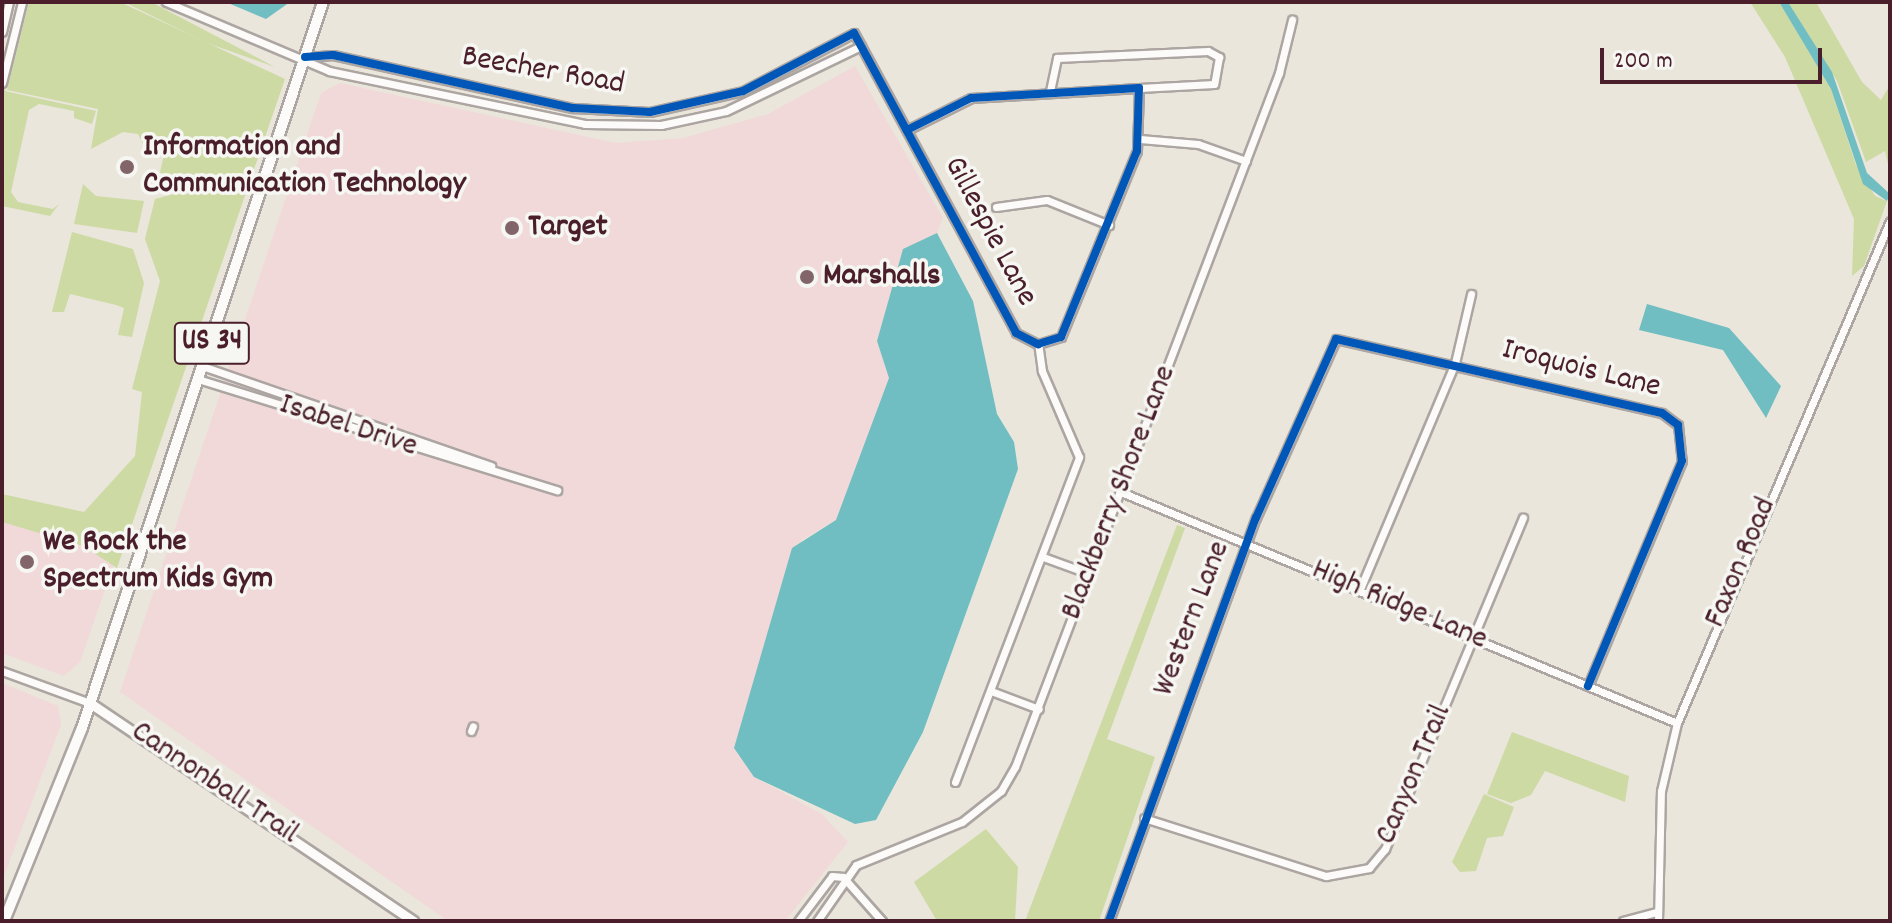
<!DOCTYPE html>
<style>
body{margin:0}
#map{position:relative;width:1892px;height:923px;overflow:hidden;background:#eae6dc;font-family:Dekko,sans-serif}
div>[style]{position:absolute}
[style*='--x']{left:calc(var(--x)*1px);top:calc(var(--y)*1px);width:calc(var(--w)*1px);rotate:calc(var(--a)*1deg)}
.built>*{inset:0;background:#f1d9d9}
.green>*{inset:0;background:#cddaa3}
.water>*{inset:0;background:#70bdc2}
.roads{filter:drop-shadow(2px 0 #aca5a1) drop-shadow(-2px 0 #aca5a1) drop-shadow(0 2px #aca5a1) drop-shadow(0 -2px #aca5a1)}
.street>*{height:7px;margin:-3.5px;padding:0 3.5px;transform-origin:3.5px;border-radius:3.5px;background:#fcfbfa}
.secondary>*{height:9px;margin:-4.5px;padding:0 4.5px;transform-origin:4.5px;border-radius:4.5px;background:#fcfbfa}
.primary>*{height:10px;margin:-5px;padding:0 5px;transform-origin:5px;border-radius:5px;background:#fcfbfa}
.cycleway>*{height:8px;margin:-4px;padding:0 4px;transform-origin:4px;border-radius:4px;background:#0057b8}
.dots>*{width:22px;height:22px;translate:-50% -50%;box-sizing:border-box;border:4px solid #f6f6f2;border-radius:50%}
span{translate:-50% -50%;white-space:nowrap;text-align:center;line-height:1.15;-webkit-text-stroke:7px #f6f6f2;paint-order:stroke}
.shield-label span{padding:2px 6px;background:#f6f6f2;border:2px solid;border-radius:6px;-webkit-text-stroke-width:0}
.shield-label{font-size:30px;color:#4a1f2b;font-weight:700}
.street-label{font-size:32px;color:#4a1f2b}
.poi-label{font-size:32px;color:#4a1f2b;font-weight:700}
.left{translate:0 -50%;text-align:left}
.frame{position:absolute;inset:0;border:4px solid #4a1f2b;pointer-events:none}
.scale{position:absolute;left:1600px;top:48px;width:222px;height:36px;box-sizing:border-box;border:4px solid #4a1f2b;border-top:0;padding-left:10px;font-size:24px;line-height:28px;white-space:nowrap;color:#4a1f2b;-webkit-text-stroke:6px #f6f6f2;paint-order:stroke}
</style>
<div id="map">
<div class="built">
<i style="clip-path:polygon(855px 66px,943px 218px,937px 233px,903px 250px,877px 341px,890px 378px,836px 520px,802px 540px,734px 748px,754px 777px,822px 814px,848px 842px,785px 921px,448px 921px,120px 692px,321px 93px,340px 83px,616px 143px,683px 138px,768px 114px)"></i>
<i style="clip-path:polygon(2px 516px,117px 555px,80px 662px,64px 676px,2px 653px)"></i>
<i style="clip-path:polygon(2px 683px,58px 706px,61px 725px,2px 881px)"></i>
</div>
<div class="green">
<i style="clip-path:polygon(26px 2px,5px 91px,96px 111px,92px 124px,74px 118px,74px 111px,39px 104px,29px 110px,11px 192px,18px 202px,53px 209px,59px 204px,50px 216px,2px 206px,2px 95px)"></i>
<i style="clip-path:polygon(29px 2px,120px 2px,285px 79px,117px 568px,83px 546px,2px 522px,2px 494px,84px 512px,135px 456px,142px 392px,132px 389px,160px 281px,145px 239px,155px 199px,174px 194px,175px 185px,160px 172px,164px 155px,149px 156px,138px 134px,123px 132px,91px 149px,98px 109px,7px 90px)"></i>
<i style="clip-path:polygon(124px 2px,151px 2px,275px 67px,207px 43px)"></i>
<i style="clip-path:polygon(1750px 2px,1779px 2px,1831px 89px,1856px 165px,1875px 196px,1887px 201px,1864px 266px,1852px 276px,1854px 219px,1785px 57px)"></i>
<i style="clip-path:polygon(1788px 2px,1816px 2px,1862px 82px,1881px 100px,1890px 85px,1890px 173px,1885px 151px,1866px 162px,1837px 81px)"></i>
<i style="clip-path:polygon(83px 184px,96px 196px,144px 201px,137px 233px,74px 224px)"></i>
<i style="clip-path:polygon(72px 232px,133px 249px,144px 283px,132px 337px,118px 335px,124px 308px,116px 305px,70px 294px,64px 312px,52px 312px)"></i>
<i style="clip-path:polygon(1177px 525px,1185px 528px,1107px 739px,1155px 757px,1099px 921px,1025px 921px)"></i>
<i style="clip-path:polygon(1512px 732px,1629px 776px,1625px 802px,1545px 771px,1531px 795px,1511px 803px,1487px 794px)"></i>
<i style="clip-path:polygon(1484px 794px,1514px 807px,1503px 836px,1487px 838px,1476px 871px,1460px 872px,1452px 862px)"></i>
<i style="clip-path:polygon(986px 829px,1018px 867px,1015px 921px,937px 921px,914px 882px)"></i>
</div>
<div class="water">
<i style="clip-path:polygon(290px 2px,266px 19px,228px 3px,229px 2px)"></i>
<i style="clip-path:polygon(1779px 2px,1788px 2px,1832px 72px,1867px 173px,1890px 194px,1887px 201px,1863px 184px,1831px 89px)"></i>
<i style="clip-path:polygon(937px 233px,973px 301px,997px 414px,1014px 442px,1018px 469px,923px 732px,876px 820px,855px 824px,754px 777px,734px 748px,792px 548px,836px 520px,889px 378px,877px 341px,903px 249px)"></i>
<i style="clip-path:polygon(1647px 304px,1729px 328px,1781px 386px,1766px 418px,1723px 350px,1639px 330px)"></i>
</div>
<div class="roads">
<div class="street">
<i style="--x:166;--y:2;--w:177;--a:22.9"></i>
<i style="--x:329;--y:71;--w:261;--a:11.7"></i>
<i style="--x:585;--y:124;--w:76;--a:0.8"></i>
<i style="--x:661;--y:125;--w:66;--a:-12.2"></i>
<i style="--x:726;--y:111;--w:150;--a:-25.7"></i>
<i style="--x:2;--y:32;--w:31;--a:-77"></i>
<i style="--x:305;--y:57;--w:28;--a:-4"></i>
<i style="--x:333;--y:55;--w:246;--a:12.5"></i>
<i style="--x:573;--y:108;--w:77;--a:3"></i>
<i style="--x:650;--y:112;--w:95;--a:-12.7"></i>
<i style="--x:743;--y:91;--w:125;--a:-27.6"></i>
<i style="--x:854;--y:33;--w:341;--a:61.6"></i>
<i style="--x:1016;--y:333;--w:25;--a:27"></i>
<i style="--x:1038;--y:344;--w:24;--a:-17"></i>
<i style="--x:1061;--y:337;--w:201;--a:-67.8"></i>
<i style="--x:1137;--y:151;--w:63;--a:-88.2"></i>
<i style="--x:1139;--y:88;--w:168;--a:176.6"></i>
<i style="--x:971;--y:98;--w:72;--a:153.4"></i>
<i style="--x:2;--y:83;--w:83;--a:-76.1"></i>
<i style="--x:1050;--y:91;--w:34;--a:-78"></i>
<i style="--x:1057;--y:58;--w:151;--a:-2.7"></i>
<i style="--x:1208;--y:51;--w:13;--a:29"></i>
<i style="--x:1219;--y:57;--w:27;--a:100"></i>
<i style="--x:1214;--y:84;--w:75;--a:176.9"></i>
<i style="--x:1140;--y:139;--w:58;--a:4.9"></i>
<i style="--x:1198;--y:144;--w:51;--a:19.5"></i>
<i style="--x:996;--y:207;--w:51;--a:-7.8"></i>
<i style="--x:1047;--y:200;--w:67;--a:22"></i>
<i style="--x:205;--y:367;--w:303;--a:19.1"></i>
<i style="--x:201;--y:380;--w:373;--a:17.2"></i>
<i style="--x:1121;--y:492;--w:602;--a:22.56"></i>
<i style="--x:1043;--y:557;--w:50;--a:19.9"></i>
<i style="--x:1360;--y:589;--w:245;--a:-67.2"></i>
<i style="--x:1455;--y:363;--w:71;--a:-76.9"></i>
<i style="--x:2;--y:671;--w:94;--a:20"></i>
<i style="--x:991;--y:691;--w:51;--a:20.6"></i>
<i style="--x:471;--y:731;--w:5;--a:-68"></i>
<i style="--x:955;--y:782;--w:348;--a:-69.1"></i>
<i style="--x:1079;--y:457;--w:94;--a:-113.3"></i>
<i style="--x:1042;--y:371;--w:27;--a:-98"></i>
<i style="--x:1144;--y:818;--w:191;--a:17.7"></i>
<i style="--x:1326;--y:876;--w:44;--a:-10.5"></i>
<i style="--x:1369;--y:868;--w:25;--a:-50"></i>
<i style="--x:1385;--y:849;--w:359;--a:-67.4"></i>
<i style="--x:843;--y:877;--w:59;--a:48.4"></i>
<i style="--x:798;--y:921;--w:56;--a:-52.9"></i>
<i style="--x:832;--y:876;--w:11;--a:5"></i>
<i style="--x:817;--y:921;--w:68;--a:-55.1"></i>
<i style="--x:856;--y:865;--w:114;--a:-22.1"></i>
<i style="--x:962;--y:822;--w:50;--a:-38.5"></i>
<i style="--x:1001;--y:791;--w:28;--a:-60"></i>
<i style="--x:1015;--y:767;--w:743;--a:-69.17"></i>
<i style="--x:1279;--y:73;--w:55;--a:-76.2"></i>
<i style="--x:1109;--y:921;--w:429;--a:-70"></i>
<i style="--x:1256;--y:518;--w:196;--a:-65.9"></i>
<i style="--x:1336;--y:339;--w:334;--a:12.8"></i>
<i style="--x:1662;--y:413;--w:20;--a:37"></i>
<i style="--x:1678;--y:425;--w:36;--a:84"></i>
<i style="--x:1682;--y:461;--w:244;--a:112.7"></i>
<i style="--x:1623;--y:921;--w:35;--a:-15"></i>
<i style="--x:1658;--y:921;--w:130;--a:-88.7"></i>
<i style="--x:1661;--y:791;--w:70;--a:-76.8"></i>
<i style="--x:1677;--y:723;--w:545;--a:-67.01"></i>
</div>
<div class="secondary">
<i style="--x:90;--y:703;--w:390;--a:34"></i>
</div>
<div class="primary">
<i style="--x:4;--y:921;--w:208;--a:-68"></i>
<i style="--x:82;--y:728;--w:765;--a:-71.64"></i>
</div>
</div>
<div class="cycleway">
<i style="--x:305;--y:57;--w:28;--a:-4"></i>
<i style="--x:333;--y:55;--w:246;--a:12.5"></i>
<i style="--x:573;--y:108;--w:77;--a:3"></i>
<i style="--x:650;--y:112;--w:95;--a:-12.7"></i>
<i style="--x:743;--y:91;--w:125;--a:-27.6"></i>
<i style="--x:854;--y:33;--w:341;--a:61.6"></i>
<i style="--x:1016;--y:333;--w:25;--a:27"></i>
<i style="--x:1038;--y:344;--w:24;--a:-17"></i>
<i style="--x:1061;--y:337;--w:201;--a:-67.8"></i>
<i style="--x:1137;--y:151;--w:63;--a:-88.2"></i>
<i style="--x:1139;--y:88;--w:168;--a:176.6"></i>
<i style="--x:971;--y:98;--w:72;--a:153.4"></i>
<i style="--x:1109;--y:921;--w:429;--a:-70"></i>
<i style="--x:1256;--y:518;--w:196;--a:-65.9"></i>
<i style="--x:1336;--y:339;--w:334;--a:12.8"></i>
<i style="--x:1662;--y:413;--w:20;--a:37"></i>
<i style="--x:1678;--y:425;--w:36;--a:84"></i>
<i style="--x:1682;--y:461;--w:244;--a:112.7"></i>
</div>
<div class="dots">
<i style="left:127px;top:167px;background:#826569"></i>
<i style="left:512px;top:228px;background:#826569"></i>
<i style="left:807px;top:277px;background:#826569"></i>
<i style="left:27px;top:562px;background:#826569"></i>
</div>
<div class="shield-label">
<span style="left:212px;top:343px">US 34</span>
</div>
<div class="street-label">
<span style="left:543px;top:72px;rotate:10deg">Beecher Road</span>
<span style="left:989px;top:232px;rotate:62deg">Gillespie Lane</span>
<span style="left:1581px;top:370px;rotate:14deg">Iroquois Lane</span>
<span style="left:348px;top:427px;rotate:18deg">Isabel Drive</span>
<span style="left:1120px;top:493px;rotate:-69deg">Blackberry Shore Lane</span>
<span style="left:1742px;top:563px;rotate:-67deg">Faxon Road</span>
<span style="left:1399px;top:606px;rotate:23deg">High Ridge Lane</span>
<span style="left:1193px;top:619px;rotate:-69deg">Western Lane</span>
<span style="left:1415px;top:775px;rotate:-67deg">Canyon Trail</span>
<span style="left:214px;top:784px;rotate:34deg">Cannonball Trail</span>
</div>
<div class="poi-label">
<span class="left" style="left:143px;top:167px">Information and<br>Communication Technology</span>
<span class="left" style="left:528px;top:228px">Target</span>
<span class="left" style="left:823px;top:277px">Marshalls</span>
<span class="left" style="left:43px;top:562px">We Rock the<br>Spectrum Kids Gym</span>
</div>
<div class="frame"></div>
<div class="scale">200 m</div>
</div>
